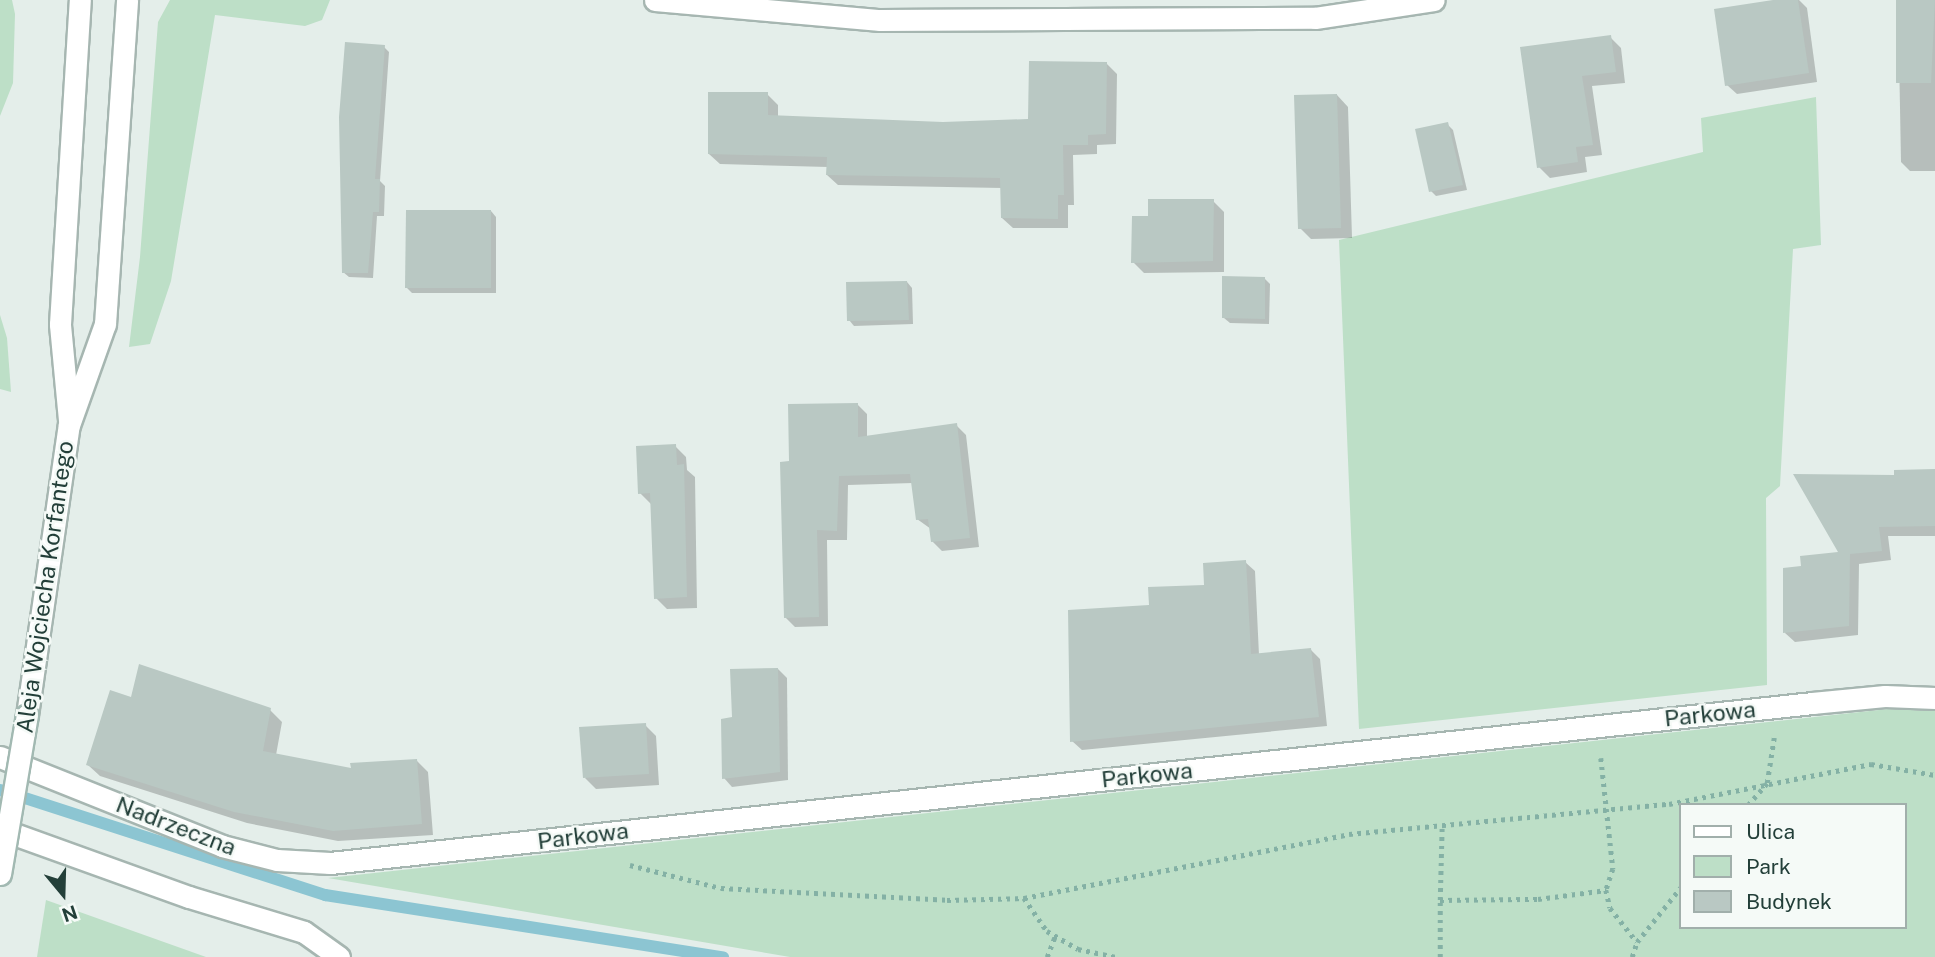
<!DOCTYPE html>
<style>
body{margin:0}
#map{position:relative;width:1935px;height:957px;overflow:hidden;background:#e4eeea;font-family:"Public Sans",sans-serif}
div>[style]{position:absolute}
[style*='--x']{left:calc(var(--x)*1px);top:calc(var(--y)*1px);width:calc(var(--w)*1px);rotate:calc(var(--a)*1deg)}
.green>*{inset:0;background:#bddfc7}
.shadow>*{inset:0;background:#0003}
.stream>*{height:12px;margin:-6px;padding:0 6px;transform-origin:6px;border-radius:6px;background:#8cc5d2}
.building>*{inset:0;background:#b9c8c3}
.path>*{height:4.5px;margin-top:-2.25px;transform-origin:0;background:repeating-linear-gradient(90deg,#84b1a5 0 3.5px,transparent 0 8.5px)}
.roads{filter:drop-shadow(2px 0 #a6b6b1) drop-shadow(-2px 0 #a6b6b1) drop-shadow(0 2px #a6b6b1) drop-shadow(0 -2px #a6b6b1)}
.street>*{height:21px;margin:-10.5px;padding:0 10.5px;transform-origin:10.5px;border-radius:10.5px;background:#fff}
.secondary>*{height:21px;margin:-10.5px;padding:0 10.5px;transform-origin:10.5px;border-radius:10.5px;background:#fff}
.bridges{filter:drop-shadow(2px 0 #a2b9b2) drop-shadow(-2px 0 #a2b9b2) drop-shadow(0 2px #a2b9b2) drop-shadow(0 -2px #a2b9b2)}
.secondary-bridge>*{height:21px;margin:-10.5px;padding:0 10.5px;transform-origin:10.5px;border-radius:10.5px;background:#fff}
span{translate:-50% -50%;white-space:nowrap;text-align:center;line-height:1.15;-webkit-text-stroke:5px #f5faf7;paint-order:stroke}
.street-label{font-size:23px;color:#233f39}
.legend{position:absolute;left:1679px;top:803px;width:228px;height:126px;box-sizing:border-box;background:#f5faf7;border:2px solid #a1afab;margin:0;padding:9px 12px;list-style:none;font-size:21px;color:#233f39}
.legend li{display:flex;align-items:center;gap:14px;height:35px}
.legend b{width:35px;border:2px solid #a1afab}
.north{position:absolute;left:28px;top:859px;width:70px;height:70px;-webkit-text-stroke:5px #f5faf7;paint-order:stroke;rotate:161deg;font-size:19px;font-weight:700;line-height:28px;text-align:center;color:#233f39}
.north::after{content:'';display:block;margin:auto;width:24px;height:32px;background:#233f39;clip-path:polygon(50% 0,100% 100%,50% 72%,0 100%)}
</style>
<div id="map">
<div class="green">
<i style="clip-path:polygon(0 0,12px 0,15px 14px,13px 83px,0 116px)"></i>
<i style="clip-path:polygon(170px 0,330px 0,322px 20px,305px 26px,215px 15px,171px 281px,150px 344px,129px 347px,140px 257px,158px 22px)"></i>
<i style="clip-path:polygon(1816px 97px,1821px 245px,1793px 249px,1780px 486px,1766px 498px,1767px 685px,1359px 729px,1339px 240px,1703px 152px,1701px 118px)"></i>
<i style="clip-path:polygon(0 315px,7px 338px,11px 392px,0 389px)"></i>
<i style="clip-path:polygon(evenodd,1888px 709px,1935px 711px,1935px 957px,790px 957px,328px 878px,1888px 709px,1681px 805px,1905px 805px,1905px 927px,1681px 927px,1681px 805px)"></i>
<i style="clip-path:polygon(46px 900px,206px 957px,37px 957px)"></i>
</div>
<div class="shadow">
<i style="clip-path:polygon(1785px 0,1799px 0,1807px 8px,1817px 82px,1737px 94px,1727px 85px)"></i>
<i style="clip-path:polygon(1898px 0,1935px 0,1935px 171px,1910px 171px,1901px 162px)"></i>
<i style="clip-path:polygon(1610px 37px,1621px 48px,1625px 83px,1592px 86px,1602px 155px,1585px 157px,1587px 172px,1550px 178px,1539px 167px,1522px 48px)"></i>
<i style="clip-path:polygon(384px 47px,389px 52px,380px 181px,385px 186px,384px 216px,377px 216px,373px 278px,349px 277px,343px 272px)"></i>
<i style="clip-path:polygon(1106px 63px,1117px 74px,1116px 144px,1097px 145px,1097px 154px,1073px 155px,1074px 205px,1068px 205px,1068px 228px,1013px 228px,1002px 218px,1002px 188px,838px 185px,827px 175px,828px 167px,720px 164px,709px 154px,767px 94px,778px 105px,778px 117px,942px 123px,1030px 121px)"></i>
<i style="clip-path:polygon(1337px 95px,1348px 107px,1352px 238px,1311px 239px,1300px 228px)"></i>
<i style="clip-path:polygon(1447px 124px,1453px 130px,1467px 190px,1436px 196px,1431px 191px)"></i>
<i style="clip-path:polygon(1213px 201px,1224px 212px,1224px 272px,1144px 273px,1133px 262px,1150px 218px)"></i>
<i style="clip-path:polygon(491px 211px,496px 217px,496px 293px,412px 293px,407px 288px)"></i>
<i style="clip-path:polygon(1265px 279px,1270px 284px,1269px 324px,1230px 323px,1224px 318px)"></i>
<i style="clip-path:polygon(907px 282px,912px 288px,913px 324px,854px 326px,849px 320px)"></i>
<i style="clip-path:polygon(857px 404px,867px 414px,867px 438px,956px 425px,966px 435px,979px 547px,942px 551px,932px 541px,931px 529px,917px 519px,913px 483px,848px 485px,847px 540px,827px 540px,828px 626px,795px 627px,785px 617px,791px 463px)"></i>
<i style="clip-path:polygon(675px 446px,686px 457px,687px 470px,695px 477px,697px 608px,667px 609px,656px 598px,651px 504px,640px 493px)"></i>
<i style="clip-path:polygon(1935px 471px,1935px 536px,1888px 536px,1891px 560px,1859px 564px,1858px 635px,1795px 642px,1785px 633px,1803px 568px,1841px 554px,1896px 476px)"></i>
<i style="clip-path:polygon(1245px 562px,1255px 571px,1259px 655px,1311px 650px,1320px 659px,1327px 726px,1082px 750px,1072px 741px,1206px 586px)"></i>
<i style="clip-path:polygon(778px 669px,787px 678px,788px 780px,732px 787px,724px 778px,734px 719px)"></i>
<i style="clip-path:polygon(132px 699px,270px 710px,282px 722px,276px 755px,353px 770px,416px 760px,428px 772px,433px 835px,338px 841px,247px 823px,100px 776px,88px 765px)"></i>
<i style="clip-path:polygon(645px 725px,656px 736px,659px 785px,596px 789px,585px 778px)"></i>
</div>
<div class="stream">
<i style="--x:0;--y:790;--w:342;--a:17.9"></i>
<i style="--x:325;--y:895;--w:403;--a:8.9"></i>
</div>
<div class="building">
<i style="clip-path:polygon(1773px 0,1798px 0,1809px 73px,1725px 86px,1714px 9px)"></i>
<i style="clip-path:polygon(1896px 0,1935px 0,1931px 83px,1896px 83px)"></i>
<i style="clip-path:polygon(1611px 35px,1616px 72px,1582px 76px,1593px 145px,1576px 147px,1578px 162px,1537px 168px,1520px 47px)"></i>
<i style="clip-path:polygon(345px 42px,385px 45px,375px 179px,380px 179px,379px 212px,373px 212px,368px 273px,342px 273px,339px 117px)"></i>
<i style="clip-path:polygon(1029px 61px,1107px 62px,1106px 134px,1088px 135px,1088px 145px,1063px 145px,1064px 195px,1058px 195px,1058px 219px,1001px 218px,1000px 178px,826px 175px,827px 157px,708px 154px,708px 92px,768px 92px,768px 115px,943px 122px,1028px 119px)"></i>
<i style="clip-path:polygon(1337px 94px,1341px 228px,1298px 229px,1294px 95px)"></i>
<i style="clip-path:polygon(1448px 122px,1463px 185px,1429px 192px,1415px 129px)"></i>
<i style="clip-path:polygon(1148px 199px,1214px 199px,1213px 261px,1131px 263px,1132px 216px,1148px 216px)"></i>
<i style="clip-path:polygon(406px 210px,491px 210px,491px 288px,405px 288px)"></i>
<i style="clip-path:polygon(1222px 276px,1265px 277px,1265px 319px,1222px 318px)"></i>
<i style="clip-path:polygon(907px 281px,909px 320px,847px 321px,846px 282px)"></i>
<i style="clip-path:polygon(858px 403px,858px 437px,957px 423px,970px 538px,931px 542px,928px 519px,916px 520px,910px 474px,839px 476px,837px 531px,817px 530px,819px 617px,784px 618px,780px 462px,789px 461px,788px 404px)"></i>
<i style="clip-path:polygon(676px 444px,677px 465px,684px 464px,687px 597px,654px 599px,650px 493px,638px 494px,636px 446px)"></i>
<i style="clip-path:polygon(1935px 469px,1935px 526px,1879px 527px,1882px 551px,1850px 554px,1849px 626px,1783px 633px,1783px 568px,1801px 566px,1800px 556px,1838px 552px,1793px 474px,1894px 475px,1894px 470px)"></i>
<i style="clip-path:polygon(1246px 560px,1251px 654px,1311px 648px,1319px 717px,1070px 742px,1068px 610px,1149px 605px,1148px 587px,1204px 585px,1203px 563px)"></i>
<i style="clip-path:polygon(139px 664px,271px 708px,263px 751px,351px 768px,350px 763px,417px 759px,422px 824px,333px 831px,234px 812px,86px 765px,110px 690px,131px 697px)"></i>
<i style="clip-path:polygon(778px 668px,780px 772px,722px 779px,721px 719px,732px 717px,730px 669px)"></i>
<i style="clip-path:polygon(646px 723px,649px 774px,583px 778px,579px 727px)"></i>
</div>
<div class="path">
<i style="--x:1601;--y:758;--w:112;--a:83.8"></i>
<i style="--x:1613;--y:869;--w:22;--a:108"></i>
<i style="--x:1606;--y:890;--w:18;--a:77"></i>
<i style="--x:1610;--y:908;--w:43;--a:51.5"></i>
<i style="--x:1748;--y:805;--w:29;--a:-49"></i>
<i style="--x:1767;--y:783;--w:46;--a:-81.2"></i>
<i style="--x:630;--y:865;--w:94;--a:14.2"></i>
<i style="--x:721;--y:888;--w:226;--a:3"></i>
<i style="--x:947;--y:900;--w:77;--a:-1.5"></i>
<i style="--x:1024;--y:898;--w:40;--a:55.1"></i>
<i style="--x:1047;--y:931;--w:36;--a:30"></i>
<i style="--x:1078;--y:949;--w:40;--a:12"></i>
<i style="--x:1024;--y:898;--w:331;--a:-11.1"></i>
<i style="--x:1349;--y:834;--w:321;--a:-5.4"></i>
<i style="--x:1669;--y:804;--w:206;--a:-11.2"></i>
<i style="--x:1871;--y:764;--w:65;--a:9.8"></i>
<i style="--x:1440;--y:900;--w:74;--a:-88.5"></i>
<i style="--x:1047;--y:957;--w:22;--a:-69"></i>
<i style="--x:1440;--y:957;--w:57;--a:-90"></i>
<i style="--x:1440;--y:900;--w:98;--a:-0.6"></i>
<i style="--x:1538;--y:899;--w:69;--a:-7.5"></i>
<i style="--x:1632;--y:957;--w:16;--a:-72"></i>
<i style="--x:1637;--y:942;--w:70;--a:-51.3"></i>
</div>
<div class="roads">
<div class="street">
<i style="--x:655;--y:0;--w:226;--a:5.1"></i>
<i style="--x:880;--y:20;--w:435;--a:-0.3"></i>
<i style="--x:1315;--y:18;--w:120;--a:-8.6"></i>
<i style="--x:0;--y:757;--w:239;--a:21.8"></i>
<i style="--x:222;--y:846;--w:57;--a:14.3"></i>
<i style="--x:277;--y:860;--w:53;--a:3.2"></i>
<i style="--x:330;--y:863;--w:1491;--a:-6.16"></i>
<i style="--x:1812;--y:703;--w:73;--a:-5.5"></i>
<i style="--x:1885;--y:696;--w:50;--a:2.3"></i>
<i style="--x:0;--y:829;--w:201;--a:19.8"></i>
<i style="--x:189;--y:897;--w:120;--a:16.9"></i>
<i style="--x:304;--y:932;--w:43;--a:35.5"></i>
</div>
<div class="secondary">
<i style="--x:69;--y:420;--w:96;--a:-95.4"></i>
<i style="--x:60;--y:324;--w:325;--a:-86.5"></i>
<i style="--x:27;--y:715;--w:293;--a:-81.8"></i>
<i style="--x:69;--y:425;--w:107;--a:-70.4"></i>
<i style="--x:105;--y:324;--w:325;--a:-86.1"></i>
</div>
</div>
<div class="bridges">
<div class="secondary-bridge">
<i style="--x:0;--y:874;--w:161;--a:-80.4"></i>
</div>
</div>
<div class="street-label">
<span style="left:45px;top:587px;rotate:-82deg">Aleja Wojciecha Korfantego</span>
<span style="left:1710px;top:714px;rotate:-6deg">Parkowa</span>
<span style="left:1147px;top:775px;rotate:-6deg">Parkowa</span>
<span style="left:176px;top:826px;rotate:21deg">Nadrzeczna</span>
<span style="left:583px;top:836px;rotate:-7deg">Parkowa</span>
</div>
<ul class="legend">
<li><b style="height:9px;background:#fff"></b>Ulica</li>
<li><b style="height:19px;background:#bddfc7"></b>Park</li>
<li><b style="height:19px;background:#b9c8c3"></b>Budynek</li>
</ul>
<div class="north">N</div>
</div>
